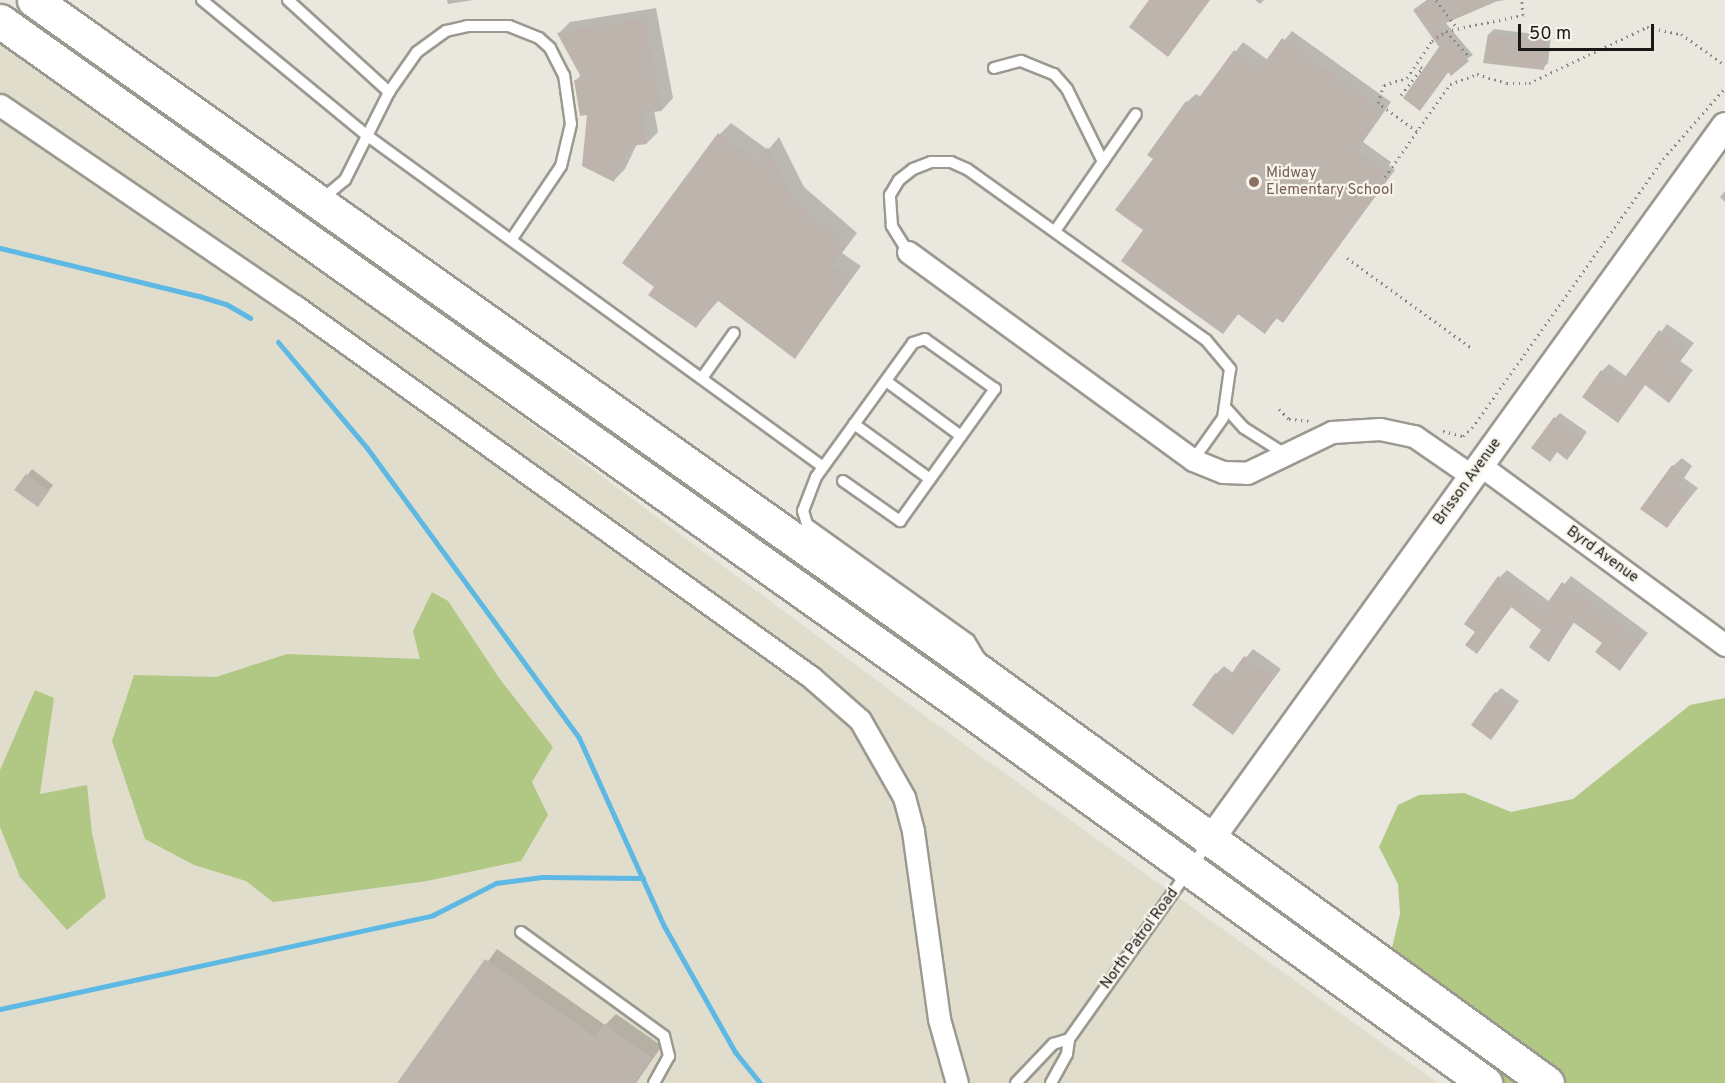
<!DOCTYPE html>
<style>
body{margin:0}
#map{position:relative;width:1725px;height:1083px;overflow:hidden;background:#eae7de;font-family:Overpass,sans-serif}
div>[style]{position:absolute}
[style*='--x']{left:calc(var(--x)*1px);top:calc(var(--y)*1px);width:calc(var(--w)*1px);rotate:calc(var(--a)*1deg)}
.built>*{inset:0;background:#e1ddcc}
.green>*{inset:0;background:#b1c784}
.shadow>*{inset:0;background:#0003}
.stream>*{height:5px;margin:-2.5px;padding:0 2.5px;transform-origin:2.5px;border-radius:2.5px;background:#5db8e4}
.building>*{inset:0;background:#bdb4ae}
.path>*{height:3px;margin-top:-1.5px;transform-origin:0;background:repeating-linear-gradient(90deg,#87867f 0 1.5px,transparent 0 6px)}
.roads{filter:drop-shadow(2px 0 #9b9990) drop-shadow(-2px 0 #9b9990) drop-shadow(0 2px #9b9990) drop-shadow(0 -2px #9b9990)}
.service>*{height:10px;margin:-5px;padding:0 5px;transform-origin:5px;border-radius:5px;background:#fff}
.minor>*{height:21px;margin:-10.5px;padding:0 10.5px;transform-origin:10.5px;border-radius:10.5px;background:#fff}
.tertiary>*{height:26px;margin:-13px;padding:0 13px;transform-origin:13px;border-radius:13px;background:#fff}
.primary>*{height:33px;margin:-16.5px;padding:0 16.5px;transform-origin:16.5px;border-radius:16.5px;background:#fff}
.dots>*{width:16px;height:16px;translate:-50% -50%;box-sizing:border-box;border:3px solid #f7f4eb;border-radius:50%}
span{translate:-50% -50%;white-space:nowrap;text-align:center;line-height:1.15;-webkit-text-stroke:4.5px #f7f4eb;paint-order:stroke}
.education-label{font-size:15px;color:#785e54}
.left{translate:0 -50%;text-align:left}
.street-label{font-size:15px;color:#181814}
.scale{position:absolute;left:1518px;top:24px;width:136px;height:27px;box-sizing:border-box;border:3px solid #181814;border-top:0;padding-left:8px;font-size:18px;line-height:21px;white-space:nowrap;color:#181814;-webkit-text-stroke:4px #f7f4eb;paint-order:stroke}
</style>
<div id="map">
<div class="built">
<i style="clip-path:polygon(0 30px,936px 724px,1438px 1083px,0 1083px)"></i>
</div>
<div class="green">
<i style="clip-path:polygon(432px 592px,448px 601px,499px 678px,553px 747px,532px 782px,548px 815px,521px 861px,427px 881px,273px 902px,246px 881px,194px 865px,145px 839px,112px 741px,134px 675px,216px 677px,287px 654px,420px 659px,413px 631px)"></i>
<i style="clip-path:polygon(35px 690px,54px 698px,40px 794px,87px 785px,92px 833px,106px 897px,67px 930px,20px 877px,0 827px,0 770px)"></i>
<i style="clip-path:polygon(1725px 698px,1725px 1083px,1565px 1083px,1390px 956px,1400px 914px,1398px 884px,1379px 847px,1398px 805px,1419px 795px,1464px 793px,1511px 812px,1573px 799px,1690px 705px)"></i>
<i style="clip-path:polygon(1385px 979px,1529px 1083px,1503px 1083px,1381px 995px)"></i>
</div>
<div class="shadow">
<i style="clip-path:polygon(447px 0,473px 0,448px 4px)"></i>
<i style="clip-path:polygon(1255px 0,1264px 0,1260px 4px)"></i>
<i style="clip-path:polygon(1427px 0,1506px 0,1492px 2px,1445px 22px,1473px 55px,1449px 71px,1425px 104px,1441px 47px,1420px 5px)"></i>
<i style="clip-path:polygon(656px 8px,673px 98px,662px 110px,654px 110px,658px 132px,647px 143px,637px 144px,625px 169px,614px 180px,575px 81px,581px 75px,559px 33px,570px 22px)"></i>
<i style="clip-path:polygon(1494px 29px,1551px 36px,1548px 63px,1543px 68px,1489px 34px)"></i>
<i style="clip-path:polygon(1292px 31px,1391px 102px,1363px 142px,1391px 162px,1389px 166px,1395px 170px,1283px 321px,1278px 317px,1265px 332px,1239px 313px,1223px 332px,1145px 230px,1155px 158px,1149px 154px,1187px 102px,1196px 94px,1201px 97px,1243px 42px,1268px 60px)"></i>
<i style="clip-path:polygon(731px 123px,768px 150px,779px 137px,804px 187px,857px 233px,842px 253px,861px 266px,795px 357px,719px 300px,696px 326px,657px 286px,720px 134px)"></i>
<i style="clip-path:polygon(1725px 191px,1725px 202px,1720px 197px)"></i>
<i style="clip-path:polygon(1667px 324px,1694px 343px,1680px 361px,1693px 370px,1669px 401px,1646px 384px,1617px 421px,1602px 371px,1609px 364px,1627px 377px)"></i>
<i style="clip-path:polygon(1560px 413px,1587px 432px,1572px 452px,1558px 451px,1550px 460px,1555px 418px)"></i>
<i style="clip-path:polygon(1682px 458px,1692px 466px,1684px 478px,1698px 488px,1667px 526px,1673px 466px)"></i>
<i style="clip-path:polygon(32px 469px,53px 485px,38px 505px,16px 490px)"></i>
<i style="clip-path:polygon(1507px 570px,1550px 602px,1571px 576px,1648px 633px,1620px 669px,1604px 643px,1575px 621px,1549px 660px,1543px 629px,1512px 606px,1477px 652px,1477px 631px,1500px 577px)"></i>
<i style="clip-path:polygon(1253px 649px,1281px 669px,1233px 733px,1216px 674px,1224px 666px,1233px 673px)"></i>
<i style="clip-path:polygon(1501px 688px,1519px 701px,1496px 732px,1496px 693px)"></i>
<i style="clip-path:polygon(497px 949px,605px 1025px,616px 1014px,662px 1046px,636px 1083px,399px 1083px)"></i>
</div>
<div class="stream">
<i style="--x:0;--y:248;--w:205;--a:13.6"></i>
<i style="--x:199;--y:296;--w:28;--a:17"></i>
<i style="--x:226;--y:304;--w:28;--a:30"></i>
<i style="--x:278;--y:342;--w:138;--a:50"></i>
<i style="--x:367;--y:448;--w:359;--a:53.8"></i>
<i style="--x:579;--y:738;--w:206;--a:65.7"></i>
<i style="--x:664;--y:926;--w:145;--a:60.6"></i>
<i style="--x:735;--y:1052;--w:40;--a:51"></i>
<i style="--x:0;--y:1009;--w:443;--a:-12.2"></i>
<i style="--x:433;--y:915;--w:71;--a:-26.9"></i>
<i style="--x:496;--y:883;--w:46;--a:-7.4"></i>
<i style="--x:542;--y:877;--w:101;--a:0.6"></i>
</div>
<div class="building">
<i style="clip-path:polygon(1149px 0,1210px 0,1168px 57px,1129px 27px)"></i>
<i style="clip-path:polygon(1427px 0,1500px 0,1439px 26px,1469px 61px,1451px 76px,1448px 72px,1420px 111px,1403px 98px,1439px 47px,1413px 10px)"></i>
<i style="clip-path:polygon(645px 18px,662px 111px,642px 113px,647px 144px,631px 146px,614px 182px,582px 166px,587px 115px,580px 116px,574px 80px,582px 79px,557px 33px)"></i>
<i style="clip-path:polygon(1488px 34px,1547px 41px,1544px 70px,1483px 63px)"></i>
<i style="clip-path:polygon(1282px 38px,1384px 111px,1356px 150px,1384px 171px,1382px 175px,1388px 179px,1283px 323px,1276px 318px,1265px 334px,1238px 314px,1223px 334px,1121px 261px,1143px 230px,1115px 210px,1153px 159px,1147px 155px,1186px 101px,1193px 106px,1234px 50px,1260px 69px)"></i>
<i style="clip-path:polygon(718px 133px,758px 162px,768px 147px,793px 198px,847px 245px,832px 265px,851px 278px,795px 359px,717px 300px,696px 328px,648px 295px,654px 287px,622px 263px)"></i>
<i style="clip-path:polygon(1659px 330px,1688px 351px,1674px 369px,1687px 378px,1669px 403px,1645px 385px,1618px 423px,1582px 397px,1601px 370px,1620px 384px)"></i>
<i style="clip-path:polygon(1554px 417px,1583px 438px,1567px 460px,1557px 452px,1550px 462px,1531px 448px)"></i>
<i style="clip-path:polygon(1672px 465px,1685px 475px,1677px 486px,1690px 497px,1667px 528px,1640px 509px)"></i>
<i style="clip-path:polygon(26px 474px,49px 491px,38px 507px,14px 490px)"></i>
<i style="clip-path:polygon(1498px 576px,1543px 609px,1562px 582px,1641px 641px,1620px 671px,1595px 652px,1602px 643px,1573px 622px,1549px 662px,1529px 647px,1541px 630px,1511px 607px,1477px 654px,1465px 645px,1475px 632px,1464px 624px)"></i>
<i style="clip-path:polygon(1244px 656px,1274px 678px,1233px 735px,1192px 705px,1215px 673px,1226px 681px)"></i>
<i style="clip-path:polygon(1495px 692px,1515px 707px,1491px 740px,1471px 725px)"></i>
<i style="clip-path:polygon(485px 959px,595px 1037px,604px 1024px,652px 1058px,634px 1083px,397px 1083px)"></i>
</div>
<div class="path">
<i style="--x:1436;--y:0;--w:36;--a:53"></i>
<i style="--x:1446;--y:31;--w:36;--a:48"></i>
<i style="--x:1401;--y:95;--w:34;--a:-52"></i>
<i style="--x:1422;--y:68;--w:6;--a:-149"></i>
<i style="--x:1417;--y:131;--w:48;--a:-144.3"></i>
<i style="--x:1378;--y:103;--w:19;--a:-72"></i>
<i style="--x:1384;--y:85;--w:24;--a:-17"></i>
<i style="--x:1407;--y:78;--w:45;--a:-56"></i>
<i style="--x:1432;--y:41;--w:17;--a:-36"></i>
<i style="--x:1446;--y:31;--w:79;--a:-11.7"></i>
<i style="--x:1523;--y:15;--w:15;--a:-94"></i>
<i style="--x:1385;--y:177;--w:113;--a:-55"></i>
<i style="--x:1450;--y:84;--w:29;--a:-20"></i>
<i style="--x:1477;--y:74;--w:31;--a:17"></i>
<i style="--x:1507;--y:83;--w:22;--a:0"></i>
<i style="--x:1529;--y:83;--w:131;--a:-25.4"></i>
<i style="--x:1647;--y:27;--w:35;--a:12"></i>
<i style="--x:1681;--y:34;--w:54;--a:35.2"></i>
<i style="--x:1347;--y:258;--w:155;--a:35.8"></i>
<i style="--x:1279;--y:409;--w:14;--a:45"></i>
<i style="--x:1289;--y:419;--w:20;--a:6"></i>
<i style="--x:1443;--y:431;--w:21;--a:14"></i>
<i style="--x:1463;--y:436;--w:12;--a:-42"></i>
<i style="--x:1472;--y:428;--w:330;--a:-54.6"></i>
<i style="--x:1663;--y:159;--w:94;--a:-48.9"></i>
</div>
<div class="roads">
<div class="service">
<i style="--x:202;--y:0;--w:216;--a:39.4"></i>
<i style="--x:369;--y:137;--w:561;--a:36.01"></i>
<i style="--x:288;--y:0;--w:137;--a:42.3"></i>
<i style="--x:994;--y:68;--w:28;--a:-15"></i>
<i style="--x:1021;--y:61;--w:35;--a:22"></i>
<i style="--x:1054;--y:74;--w:20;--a:49"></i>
<i style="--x:1067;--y:89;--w:81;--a:63.7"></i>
<i style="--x:322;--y:199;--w:30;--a:-40"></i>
<i style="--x:345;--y:180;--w:98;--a:-63.4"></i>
<i style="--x:389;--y:92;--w:49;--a:-55"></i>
<i style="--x:417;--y:52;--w:36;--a:-36"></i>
<i style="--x:446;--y:31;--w:22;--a:-13"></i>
<i style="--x:467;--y:26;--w:42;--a:0"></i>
<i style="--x:509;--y:26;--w:32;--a:22"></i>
<i style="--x:539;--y:38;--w:15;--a:42"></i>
<i style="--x:550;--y:48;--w:30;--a:63"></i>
<i style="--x:564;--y:75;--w:49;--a:81.9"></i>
<i style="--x:571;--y:124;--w:43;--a:103.4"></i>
<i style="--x:561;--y:166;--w:89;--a:124"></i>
<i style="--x:1055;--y:231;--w:142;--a:-55.3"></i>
<i style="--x:908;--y:252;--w:31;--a:-122"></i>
<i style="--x:892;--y:226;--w:31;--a:-94"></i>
<i style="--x:890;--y:195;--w:17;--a:-59"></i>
<i style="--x:899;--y:180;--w:18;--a:-38"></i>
<i style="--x:913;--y:169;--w:19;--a:-21"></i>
<i style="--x:931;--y:162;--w:20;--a:0"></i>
<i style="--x:951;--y:162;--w:17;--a:24"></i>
<i style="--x:967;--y:169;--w:294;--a:35.6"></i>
<i style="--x:1206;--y:340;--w:38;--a:50"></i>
<i style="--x:1230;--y:369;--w:49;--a:98.1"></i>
<i style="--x:1223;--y:418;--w:52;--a:125.5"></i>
<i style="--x:702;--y:378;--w:55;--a:-54.6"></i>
<i style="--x:886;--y:381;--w:93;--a:36.3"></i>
<i style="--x:1225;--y:407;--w:28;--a:48"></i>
<i style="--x:1244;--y:428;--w:49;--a:32.4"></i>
<i style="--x:854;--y:424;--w:94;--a:35.9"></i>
<i style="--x:843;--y:481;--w:70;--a:35.1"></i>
<i style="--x:900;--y:521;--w:163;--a:-54.3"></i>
<i style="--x:995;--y:389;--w:86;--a:-144.5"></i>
<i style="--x:925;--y:339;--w:13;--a:162"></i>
<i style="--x:913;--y:343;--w:165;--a:125.9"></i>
<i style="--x:816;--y:477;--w:36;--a:111"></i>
<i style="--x:803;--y:511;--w:14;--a:73"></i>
<i style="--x:807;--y:524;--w:199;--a:35.6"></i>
<i style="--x:969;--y:640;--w:21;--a:59"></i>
<i style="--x:521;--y:932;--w:177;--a:36"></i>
<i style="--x:664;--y:1036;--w:21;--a:76"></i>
<i style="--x:669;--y:1056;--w:31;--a:119"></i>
<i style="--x:1016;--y:1083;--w:54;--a:-46.5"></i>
<i style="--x:1053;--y:1044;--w:17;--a:-17"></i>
<i style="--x:1051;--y:1083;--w:33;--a:-61"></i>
<i style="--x:1067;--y:1054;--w:15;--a:-82"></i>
<i style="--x:1069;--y:1039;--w:242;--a:-54.6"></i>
</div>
<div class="minor">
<i style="--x:0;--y:105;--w:357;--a:34.3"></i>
<i style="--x:295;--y:306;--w:636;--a:35.72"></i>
<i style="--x:811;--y:677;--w:65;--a:41.3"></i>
<i style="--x:860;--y:720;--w:89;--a:60.3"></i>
<i style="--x:904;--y:797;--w:35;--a:75"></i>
<i style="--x:913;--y:831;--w:190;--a:82.1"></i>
<i style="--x:939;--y:1019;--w:66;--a:74.3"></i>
<i style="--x:908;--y:252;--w:353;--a:36.1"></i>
<i style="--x:1193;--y:460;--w:32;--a:22"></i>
<i style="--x:1223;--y:472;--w:24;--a:2"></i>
<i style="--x:1247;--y:473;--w:94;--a:-25.8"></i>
<i style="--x:1332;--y:432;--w:48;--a:-3.6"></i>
<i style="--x:1380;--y:429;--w:35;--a:12"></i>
<i style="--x:1414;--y:436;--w:70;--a:34.6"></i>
<i style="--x:1480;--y:465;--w:304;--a:36.3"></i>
</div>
<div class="tertiary">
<i style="--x:1211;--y:839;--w:879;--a:-54.21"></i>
</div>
<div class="primary">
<i style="--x:34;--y:0;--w:1130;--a:35.38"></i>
<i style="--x:955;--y:654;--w:731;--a:35.93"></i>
<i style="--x:0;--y:21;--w:1179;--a:35.4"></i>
<i style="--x:961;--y:704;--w:647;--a:35.88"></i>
</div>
</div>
<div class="dots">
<i style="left:1254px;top:182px;background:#8d6e63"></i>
</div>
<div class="education-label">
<span class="left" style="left:1266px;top:182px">Midway<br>Elementary School</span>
</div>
<div class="street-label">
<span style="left:1468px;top:482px;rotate:-54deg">Brisson Avenue</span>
<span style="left:1602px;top:555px;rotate:36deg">Byrd Avenue</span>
<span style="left:1140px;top:939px;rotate:-54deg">North Patrol Road</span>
</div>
<div class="scale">50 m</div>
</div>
